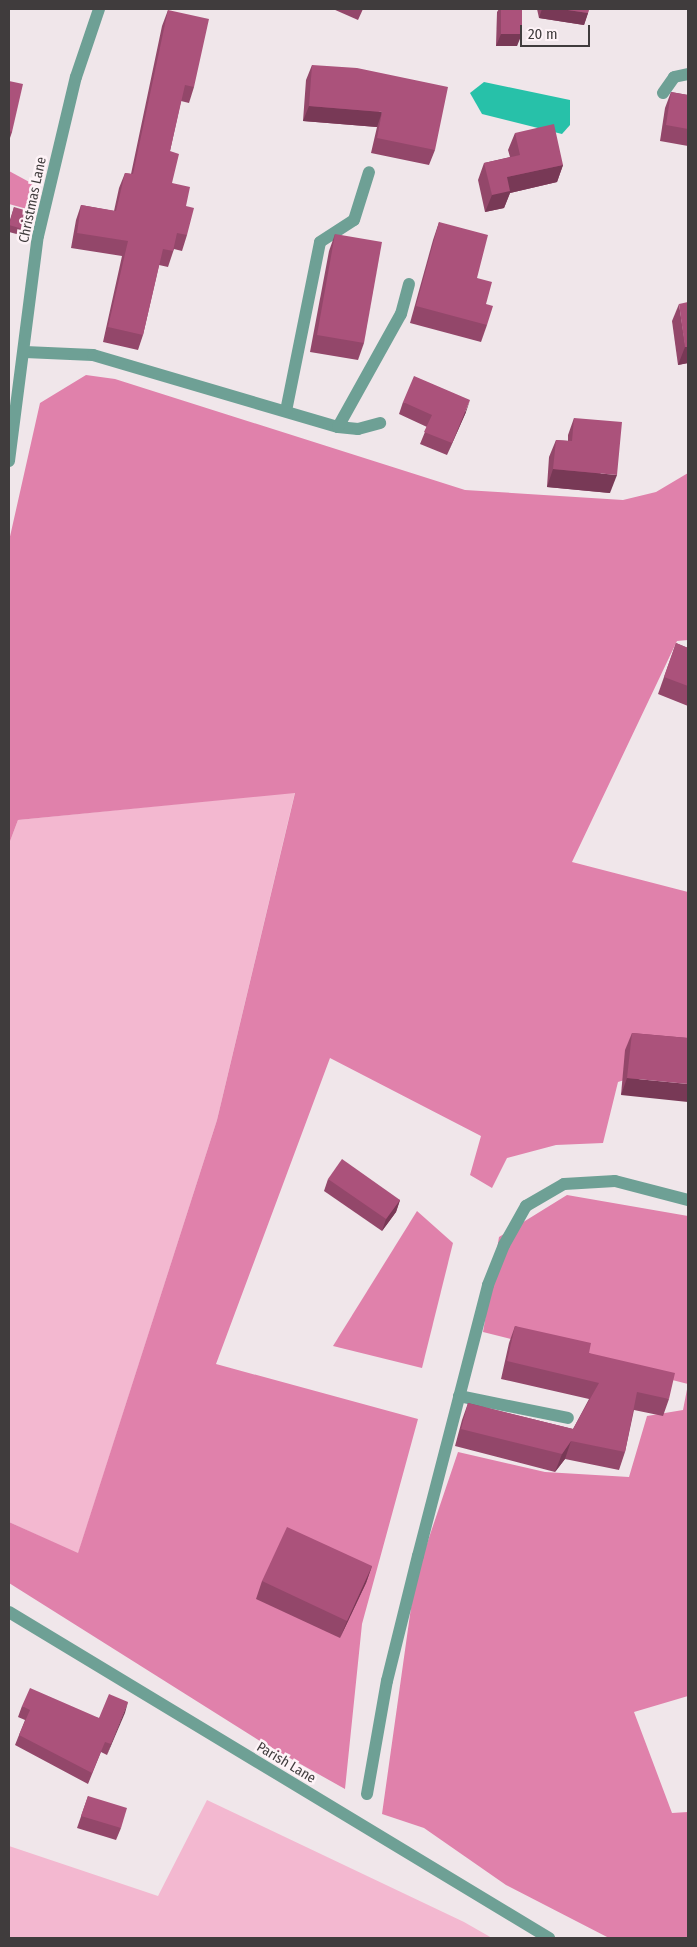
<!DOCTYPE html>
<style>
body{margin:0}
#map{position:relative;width:697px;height:1947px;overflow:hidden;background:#f0e6ea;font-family:"Fira Sans Condensed",sans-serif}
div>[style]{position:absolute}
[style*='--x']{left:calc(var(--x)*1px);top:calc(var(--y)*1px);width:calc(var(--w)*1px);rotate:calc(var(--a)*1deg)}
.green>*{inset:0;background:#f3b8d0}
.forest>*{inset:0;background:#e081ab}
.water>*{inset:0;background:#27c1a9}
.minor>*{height:12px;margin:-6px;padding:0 6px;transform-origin:6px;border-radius:6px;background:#6ea095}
.wall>*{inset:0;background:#93476a}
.shaded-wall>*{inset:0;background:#783956}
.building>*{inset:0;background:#ab527b}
span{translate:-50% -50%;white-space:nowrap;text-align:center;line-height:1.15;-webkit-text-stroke:5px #fef3f7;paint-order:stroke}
.street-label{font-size:14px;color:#403c3d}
.frame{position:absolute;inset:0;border:10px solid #403c3d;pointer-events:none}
.scale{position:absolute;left:520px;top:25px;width:70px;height:22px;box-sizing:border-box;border:2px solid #403c3d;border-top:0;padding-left:6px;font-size:15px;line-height:18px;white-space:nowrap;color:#403c3d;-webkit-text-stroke:4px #fef3f7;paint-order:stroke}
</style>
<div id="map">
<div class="green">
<i style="clip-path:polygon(295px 792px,217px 1120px,78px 1554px,9px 1522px,9px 844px,18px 820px)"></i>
<i style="clip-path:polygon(207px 1800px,464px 1922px,492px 1938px,9px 1938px,9px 1846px,158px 1896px)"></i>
</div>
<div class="forest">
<i style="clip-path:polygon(9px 171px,33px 184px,27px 209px,9px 204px)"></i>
<i style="clip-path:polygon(86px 375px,115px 379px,465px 490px,623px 500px,656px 492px,688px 473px,688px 640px,677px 641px,572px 862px,688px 892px,688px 1060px,618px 1082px,603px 1143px,556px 1145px,507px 1158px,492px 1188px,470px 1175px,481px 1136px,330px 1058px,216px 1364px,418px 1419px,362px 1624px,345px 1789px,263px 1743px,9px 1583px,9px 1522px,78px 1553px,217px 1120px,295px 793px,18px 820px,9px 844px,9px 541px,40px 403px)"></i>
<i style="clip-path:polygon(567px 1195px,688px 1216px,688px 1696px,634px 1712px,672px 1813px,688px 1812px,688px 1938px,609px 1938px,506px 1885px,424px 1828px,382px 1814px,415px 1579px,458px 1452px,545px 1472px,629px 1477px,647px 1416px,683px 1410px,688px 1384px,483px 1332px,499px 1237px)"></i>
<i style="clip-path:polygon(417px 1211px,453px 1243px,422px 1368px,333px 1346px)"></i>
</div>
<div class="water">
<i style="clip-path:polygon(484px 82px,570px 100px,570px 125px,562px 134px,482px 114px,470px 93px)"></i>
</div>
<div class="minor">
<i style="--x:663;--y:93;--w:19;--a:-55"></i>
<i style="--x:674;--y:77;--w:14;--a:-12"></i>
<i style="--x:25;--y:352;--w:68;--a:2.5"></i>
<i style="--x:93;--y:355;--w:255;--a:16.4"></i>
<i style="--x:338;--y:427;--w:20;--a:6"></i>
<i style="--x:358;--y:429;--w:23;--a:-15"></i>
<i style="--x:286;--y:411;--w:172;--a:-78.6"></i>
<i style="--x:320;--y:242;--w:40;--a:-32.9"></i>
<i style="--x:354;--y:220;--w:50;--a:-72.6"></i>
<i style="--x:338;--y:427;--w:129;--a:-60.9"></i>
<i style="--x:401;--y:314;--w:31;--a:-75"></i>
<i style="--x:9;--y:461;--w:227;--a:-82.7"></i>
<i style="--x:38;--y:236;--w:163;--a:-76.6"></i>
<i style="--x:76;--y:77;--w:72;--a:-71.3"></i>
<i style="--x:459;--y:1396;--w:111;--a:11.4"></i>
<i style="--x:9;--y:1612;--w:631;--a:31.12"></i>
<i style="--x:367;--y:1794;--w:115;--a:-80"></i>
<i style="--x:387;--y:1681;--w:129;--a:-76.1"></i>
<i style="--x:418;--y:1556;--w:280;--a:-75.5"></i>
<i style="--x:488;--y:1285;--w:43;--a:-68.2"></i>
<i style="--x:504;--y:1245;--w:45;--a:-60.6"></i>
<i style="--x:526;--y:1206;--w:44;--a:-30.1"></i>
<i style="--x:564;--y:1184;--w:51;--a:-3.4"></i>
<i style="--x:615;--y:1181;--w:75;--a:14.6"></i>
</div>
<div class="wall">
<i style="clip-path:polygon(333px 9px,363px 9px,358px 20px)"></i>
<i style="clip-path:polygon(499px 9px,522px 9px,517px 46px,496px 46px,497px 12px)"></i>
<i style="clip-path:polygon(537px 9px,589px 9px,588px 13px,584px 25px,539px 18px)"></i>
<i style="clip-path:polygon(168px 10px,194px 87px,189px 103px,181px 101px,170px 151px,172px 183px,186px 206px,187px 235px,182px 251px,174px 249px,168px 267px,159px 265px,143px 335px,138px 350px,103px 342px,122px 256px,71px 248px,76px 220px,81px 205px,114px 211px,119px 188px,125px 173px,131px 174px,162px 26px)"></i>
<i style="clip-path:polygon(312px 65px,435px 150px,429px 165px,371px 153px,377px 127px,303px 121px,306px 80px)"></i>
<i style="clip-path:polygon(9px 81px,12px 132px,9px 141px)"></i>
<i style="clip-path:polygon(671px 92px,688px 95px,688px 146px,660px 141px,665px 108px)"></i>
<i style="clip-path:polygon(515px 133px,563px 165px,557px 182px,510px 193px,504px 208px,485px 212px,478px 180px,484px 163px,510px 157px,508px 150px)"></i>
<i style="clip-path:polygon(14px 207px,26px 230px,24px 236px,9px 232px,9px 223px)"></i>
<i style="clip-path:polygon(439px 222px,477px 278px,486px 304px,487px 325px,481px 342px,410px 323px,433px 240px)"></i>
<i style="clip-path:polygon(335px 234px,364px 343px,358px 360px,310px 352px,329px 251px)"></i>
<i style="clip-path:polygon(679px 304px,688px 363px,678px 365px,672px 321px)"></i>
<i style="clip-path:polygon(403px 402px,466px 412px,447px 455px,420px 444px,427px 427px,399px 414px)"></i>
<i style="clip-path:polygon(574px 418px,610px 493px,547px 487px,549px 457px,556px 440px,568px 441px,568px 435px)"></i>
<i style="clip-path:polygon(676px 643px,688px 648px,688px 706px,658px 694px)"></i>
<i style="clip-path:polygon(632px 1033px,688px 1038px,621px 1095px,625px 1050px)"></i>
<i style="clip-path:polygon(328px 1179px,400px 1200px,396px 1212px,382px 1231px,324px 1191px)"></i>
<i style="clip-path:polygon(515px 1326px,589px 1353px,669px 1399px,663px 1416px,634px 1410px,625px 1452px,619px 1470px,565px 1459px,555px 1472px,455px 1446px,462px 1420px,468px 1403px,573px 1429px,589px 1399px,501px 1379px,509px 1343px)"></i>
<i style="clip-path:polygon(372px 1566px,366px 1583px,340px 1638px,256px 1599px,262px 1581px)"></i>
<i style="clip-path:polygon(128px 1702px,107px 1755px,101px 1752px,88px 1784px,15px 1745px,25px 1720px,18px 1717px,22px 1706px,99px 1718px)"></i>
<i style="clip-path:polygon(88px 1796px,121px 1828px,116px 1840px,77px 1828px)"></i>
</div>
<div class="shaded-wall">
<i style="clip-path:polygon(542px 9px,561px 9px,588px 13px,584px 25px,539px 18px)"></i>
<i style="clip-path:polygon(501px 34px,522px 34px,517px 46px,496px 46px)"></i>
<i style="clip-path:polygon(309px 106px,382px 112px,377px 127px,303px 121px)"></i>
<i style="clip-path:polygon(563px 165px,557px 182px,510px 193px,504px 208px,485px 212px,492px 195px,507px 177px)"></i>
<i style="clip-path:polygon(685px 347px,688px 347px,688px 363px,678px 365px)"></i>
<i style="clip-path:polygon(470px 400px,466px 412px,447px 455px,452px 443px)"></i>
<i style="clip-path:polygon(553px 469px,617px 475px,610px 493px,547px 487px)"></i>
<i style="clip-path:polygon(627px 1078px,688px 1084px,688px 1102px,621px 1095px)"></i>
<i style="clip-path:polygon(400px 1200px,396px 1212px,382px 1231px,386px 1219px)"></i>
<i style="clip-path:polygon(571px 1441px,565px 1459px,555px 1472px,562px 1454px)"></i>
<i style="clip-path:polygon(372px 1566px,366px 1583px,340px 1638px,347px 1621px)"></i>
<i style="clip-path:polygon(128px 1702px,125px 1713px,107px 1755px,111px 1744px)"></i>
</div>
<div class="building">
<i style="clip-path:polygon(501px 9px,522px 9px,522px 34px,501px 34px)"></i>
<i style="clip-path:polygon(561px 9px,589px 9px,588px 13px)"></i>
<i style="clip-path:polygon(168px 10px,209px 19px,194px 87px,185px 85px,170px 151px,179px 154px,172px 183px,190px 187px,186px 206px,194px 208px,187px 235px,177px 233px,173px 251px,163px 249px,143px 335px,108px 327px,128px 241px,77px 233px,81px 205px,116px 211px,125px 173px,133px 174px)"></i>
<i style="clip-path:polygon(312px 65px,357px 68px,448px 87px,435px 150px,377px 138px,382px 112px,309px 106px)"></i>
<i style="clip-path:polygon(9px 81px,23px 84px,12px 132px,9px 131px)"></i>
<i style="clip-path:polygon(671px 92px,688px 95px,688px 129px,666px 125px)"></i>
<i style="clip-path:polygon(554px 124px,563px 165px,507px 177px,510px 191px,492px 195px,484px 163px,520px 155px,515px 133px)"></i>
<i style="clip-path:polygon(14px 207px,31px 212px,26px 230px,9px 225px)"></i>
<i style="clip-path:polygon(439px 222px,488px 235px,477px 278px,492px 282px,486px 304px,493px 306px,487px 325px,416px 306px)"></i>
<i style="clip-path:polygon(335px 234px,382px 242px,364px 343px,317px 335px)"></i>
<i style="clip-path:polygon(688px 302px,688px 347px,685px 347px,679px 304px)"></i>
<i style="clip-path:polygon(414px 376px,470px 400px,452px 443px,424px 432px,432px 415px,403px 402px)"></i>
<i style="clip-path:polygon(574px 418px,622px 422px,617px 475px,553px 469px,556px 440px,572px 441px)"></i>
<i style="clip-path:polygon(676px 643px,688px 648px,688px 686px,664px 677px)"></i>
<i style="clip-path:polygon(632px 1033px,688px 1038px,688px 1084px,627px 1078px)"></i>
<i style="clip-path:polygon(342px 1159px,400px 1200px,386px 1219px,328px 1179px)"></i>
<i style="clip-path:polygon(515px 1326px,591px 1343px,589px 1353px,675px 1373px,669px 1399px,637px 1392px,625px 1452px,571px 1441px,562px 1454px,461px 1429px,468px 1403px,573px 1429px,599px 1383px,507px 1361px)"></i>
<i style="clip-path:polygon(287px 1527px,372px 1566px,347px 1621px,262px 1581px)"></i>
<i style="clip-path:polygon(30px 1688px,99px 1718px,109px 1694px,128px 1702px,111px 1744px,105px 1742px,92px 1773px,19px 1735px,30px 1710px,22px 1706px)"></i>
<i style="clip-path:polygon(88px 1796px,127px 1808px,121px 1828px,81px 1816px)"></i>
</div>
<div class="street-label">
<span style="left:33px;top:200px;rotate:-78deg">Christmas Lane</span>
<span style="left:286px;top:1763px;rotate:31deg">Parish Lane</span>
</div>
<div class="frame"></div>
<div class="scale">20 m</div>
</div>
